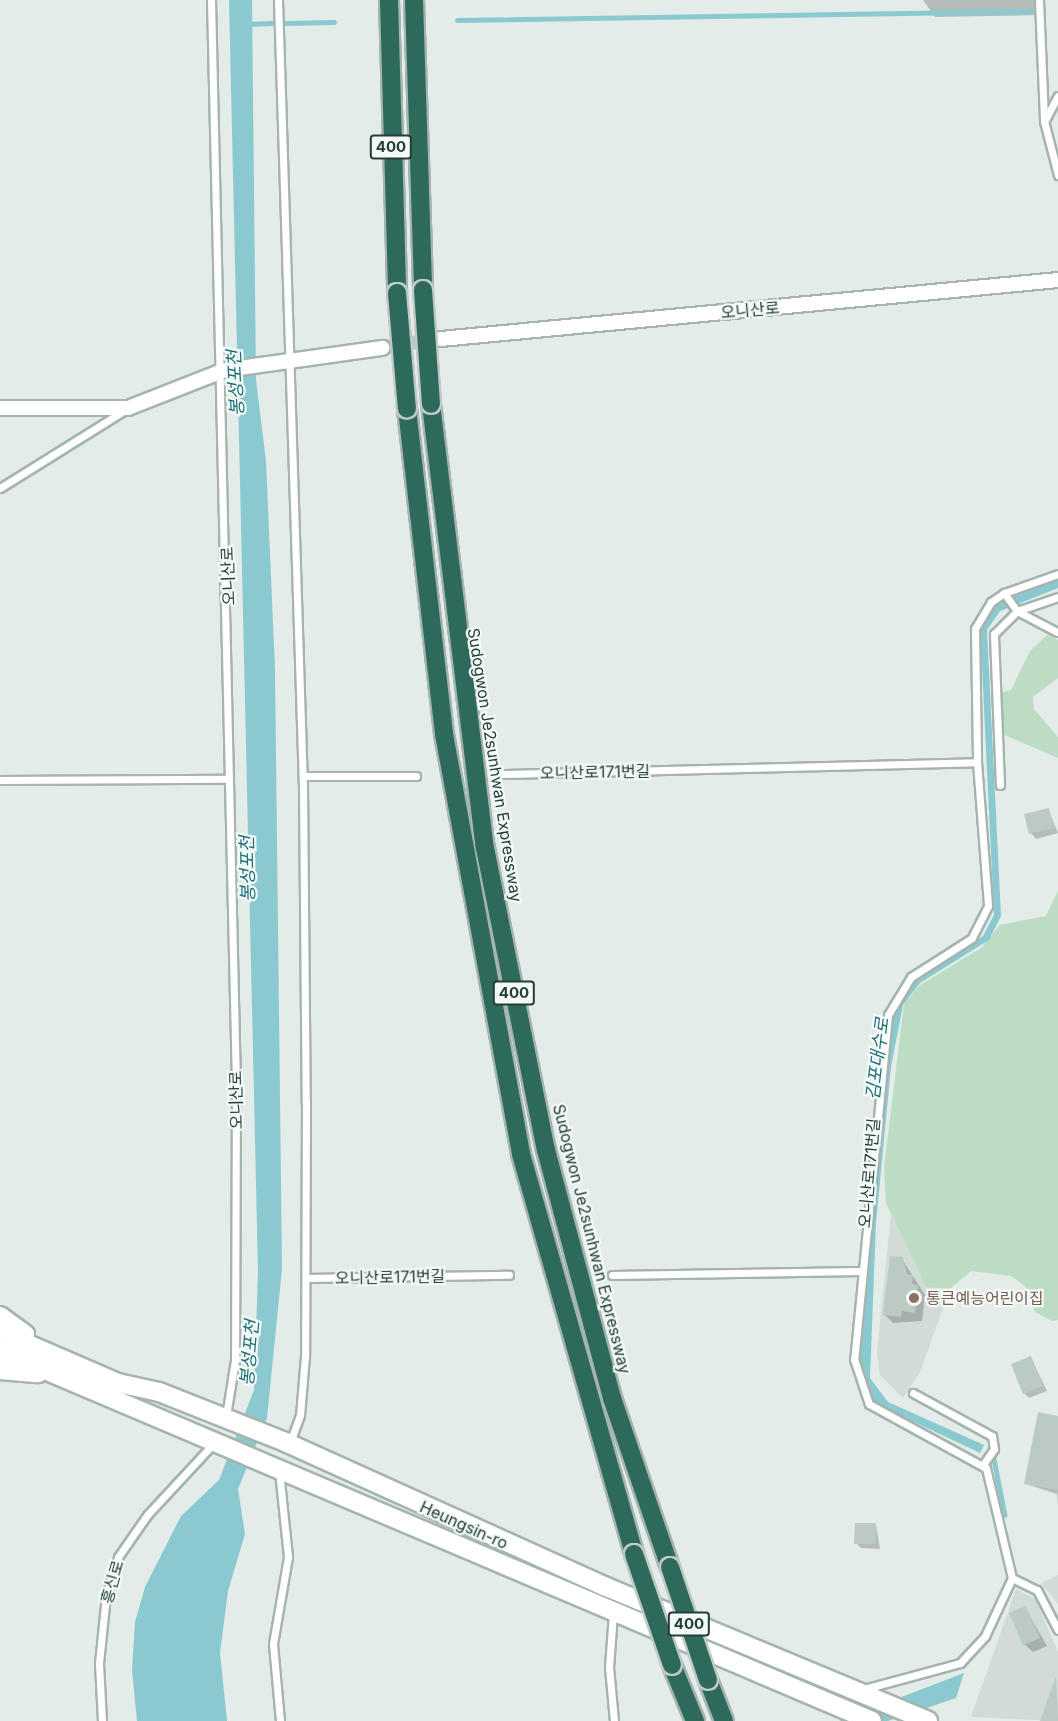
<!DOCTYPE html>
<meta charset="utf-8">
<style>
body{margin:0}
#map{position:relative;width:1058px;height:1721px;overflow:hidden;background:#e3ece8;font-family:Inter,"Noto Sans KR",sans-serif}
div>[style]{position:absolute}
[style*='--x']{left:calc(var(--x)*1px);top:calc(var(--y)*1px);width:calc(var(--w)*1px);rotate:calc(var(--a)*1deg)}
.built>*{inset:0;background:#d1dcd7}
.green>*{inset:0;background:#bcddc3}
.water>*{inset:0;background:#8bc9d1}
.shadow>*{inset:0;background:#0003}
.stream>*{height:4.5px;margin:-2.25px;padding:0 2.25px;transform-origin:2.25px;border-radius:2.25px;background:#8bc9d1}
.building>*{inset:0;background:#bbcac3}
.street-tunnel>*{height:14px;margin-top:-7px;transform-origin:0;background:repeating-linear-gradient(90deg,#bcc9c4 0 14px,transparent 0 21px)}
.roads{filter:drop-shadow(2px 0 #a5b4af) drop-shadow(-2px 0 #a5b4af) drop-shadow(0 2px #a5b4af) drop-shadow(0 -2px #a5b4af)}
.lane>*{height:7px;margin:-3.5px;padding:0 3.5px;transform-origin:3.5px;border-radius:3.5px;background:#fff}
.street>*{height:14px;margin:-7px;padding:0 7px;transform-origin:7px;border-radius:7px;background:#fff}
.secondary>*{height:18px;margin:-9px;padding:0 9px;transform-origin:9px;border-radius:9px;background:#fff}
.highway>*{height:18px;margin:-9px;padding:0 9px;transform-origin:9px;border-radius:9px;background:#2e6a5b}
.bridges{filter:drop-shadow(2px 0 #c1c9c6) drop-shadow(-2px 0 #c1c9c6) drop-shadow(0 2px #c1c9c6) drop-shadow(0 -2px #c1c9c6)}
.highway-bridge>*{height:18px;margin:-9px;padding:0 9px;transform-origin:9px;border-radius:9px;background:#2e6a5b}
.dots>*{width:16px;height:16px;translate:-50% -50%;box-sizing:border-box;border:3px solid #f3f9f6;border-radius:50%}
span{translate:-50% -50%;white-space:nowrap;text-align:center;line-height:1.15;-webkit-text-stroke:4.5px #f3f9f6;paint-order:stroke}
.shield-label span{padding:2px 4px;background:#f3f9f6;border:2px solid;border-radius:4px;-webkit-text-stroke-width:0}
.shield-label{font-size:15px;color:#223e35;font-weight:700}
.street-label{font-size:16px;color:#223e35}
.education-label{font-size:16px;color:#785e54}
.left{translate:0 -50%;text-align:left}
.water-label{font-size:18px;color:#1d6e79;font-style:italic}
</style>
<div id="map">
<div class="built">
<i style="clip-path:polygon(891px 1214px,926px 1287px,950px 1289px,920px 1372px,903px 1398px,880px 1375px,877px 1353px)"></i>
<i style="clip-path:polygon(1058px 1575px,1058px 1604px,1041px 1583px)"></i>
<i style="clip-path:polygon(1016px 1589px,1036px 1600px,1058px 1652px,1058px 1721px,971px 1717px)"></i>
</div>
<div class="green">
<i style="clip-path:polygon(1047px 635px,1058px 640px,1058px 678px,1033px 697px,1034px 709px,1058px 737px,1058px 758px,1002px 734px,998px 694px,1011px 690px,1030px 651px)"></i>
<i style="clip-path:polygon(1058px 891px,1058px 1320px,1052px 1321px,1035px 1312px,1025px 1286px,1011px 1276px,971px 1271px,950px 1289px,926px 1287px,886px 1203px,884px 1167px,904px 1004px,920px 985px,981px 948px,1000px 925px,1046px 916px)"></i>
</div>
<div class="water">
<i style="clip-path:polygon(229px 0,252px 0,256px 380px,266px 461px,275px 669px,282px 1269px,267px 1418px,238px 1489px,245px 1534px,228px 1591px,220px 1653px,227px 1721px,137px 1721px,132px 1670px,135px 1622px,145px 1587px,181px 1516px,219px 1480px,254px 1390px,258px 1272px)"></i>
<i style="clip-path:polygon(1058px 579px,1058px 588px,1000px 611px,987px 630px,1001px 916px,989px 940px,920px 983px,903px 1005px,891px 1067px,876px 1223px,870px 1378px,888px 1402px,984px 1445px,980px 1453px,874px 1403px,858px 1369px,859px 1334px,891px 1018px,909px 984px,983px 936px,994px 915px,980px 626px,999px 601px)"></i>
<i style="clip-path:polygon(964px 1673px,956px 1698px,888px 1721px,839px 1721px)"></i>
</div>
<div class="shadow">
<i style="clip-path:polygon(923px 0,1039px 0,1039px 15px,935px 17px)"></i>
<i style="clip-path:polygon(1048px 809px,1058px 833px,1036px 839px,1031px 833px)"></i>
<i style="clip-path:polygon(902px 1259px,925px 1295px,922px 1321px,893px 1323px,885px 1315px)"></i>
<i style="clip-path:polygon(1031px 1358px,1047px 1391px,1029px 1398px,1024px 1393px)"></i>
<i style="clip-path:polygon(1058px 1418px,1058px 1505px,1057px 1494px,1026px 1484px)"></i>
<i style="clip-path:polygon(876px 1525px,880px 1549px,861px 1548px,856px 1543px)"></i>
<i style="clip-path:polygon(1025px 1608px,1047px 1646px,1033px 1652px,1024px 1644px)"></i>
</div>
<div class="stream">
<i style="--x:457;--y:20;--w:576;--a:-0.9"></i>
<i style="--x:285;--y:23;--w:49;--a:-1.2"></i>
<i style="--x:245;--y:24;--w:27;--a:-2"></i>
<i style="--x:994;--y:1459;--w:57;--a:78.9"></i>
</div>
<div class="building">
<i style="clip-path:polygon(1049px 808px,1054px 828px,1029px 834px,1024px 814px)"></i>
<i style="clip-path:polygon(890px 1256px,903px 1257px,907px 1274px,913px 1275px,912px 1284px,918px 1285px,915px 1313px,902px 1311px,901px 1317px,883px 1315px)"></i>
<i style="clip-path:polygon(1031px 1356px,1043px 1386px,1023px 1394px,1011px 1364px)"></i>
<i style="clip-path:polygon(1038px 1412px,1058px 1416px,1058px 1490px,1024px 1484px)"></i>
<i style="clip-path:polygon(855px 1523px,876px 1523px,876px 1544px,854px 1544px)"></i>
<i style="clip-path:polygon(1026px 1606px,1040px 1638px,1023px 1645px,1009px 1613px)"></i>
<i style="clip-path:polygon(1056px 1676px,1058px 1721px,1040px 1721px)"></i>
</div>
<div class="street-tunnel">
<i style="--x:382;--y:348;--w:55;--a:-9.5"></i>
</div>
<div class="roads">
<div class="lane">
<i style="--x:211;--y:0;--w:1086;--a:88.68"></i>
<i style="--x:236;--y:1086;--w:274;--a:90.2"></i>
<i style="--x:235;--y:1360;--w:57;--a:99.1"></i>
<i style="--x:278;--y:0;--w:787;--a:88.18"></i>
<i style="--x:303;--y:787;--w:316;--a:89.5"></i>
<i style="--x:306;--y:1103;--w:253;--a:90.2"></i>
<i style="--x:305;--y:1356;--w:59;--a:94.8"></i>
<i style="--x:300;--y:1415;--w:29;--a:110"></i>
<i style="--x:1039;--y:0;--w:121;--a:87.6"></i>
<i style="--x:1044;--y:121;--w:56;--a:75.5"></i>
<i style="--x:1045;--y:120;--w:27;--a:-62"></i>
<i style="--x:0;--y:488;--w:145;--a:-32"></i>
<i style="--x:1058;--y:574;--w:57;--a:160.6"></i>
<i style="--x:1004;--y:593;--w:16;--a:145"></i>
<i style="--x:991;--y:602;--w:31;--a:121"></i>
<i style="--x:975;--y:629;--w:133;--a:89.1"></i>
<i style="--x:977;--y:762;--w:144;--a:85.6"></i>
<i style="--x:988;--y:906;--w:36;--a:117"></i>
<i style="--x:972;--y:938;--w:72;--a:147.4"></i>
<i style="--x:911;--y:977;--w:44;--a:121.2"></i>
<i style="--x:888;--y:1015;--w:346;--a:95.6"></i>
<i style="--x:854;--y:1359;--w:47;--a:71.6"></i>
<i style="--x:869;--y:1404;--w:133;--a:28.7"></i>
<i style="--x:986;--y:1468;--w:113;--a:76.7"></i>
<i style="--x:1012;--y:1578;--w:28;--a:26"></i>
<i style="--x:1037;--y:1590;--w:45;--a:62.3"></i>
<i style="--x:1004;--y:593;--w:22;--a:54"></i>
<i style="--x:1017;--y:611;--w:45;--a:27.7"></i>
<i style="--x:501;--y:774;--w:476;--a:-1.4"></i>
<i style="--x:303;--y:776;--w:113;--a:0"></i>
<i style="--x:0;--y:780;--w:229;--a:-0.3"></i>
<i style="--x:1000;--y:785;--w:151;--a:-92.3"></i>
<i style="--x:994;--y:634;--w:33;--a:-45"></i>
<i style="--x:1017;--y:611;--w:43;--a:-18.9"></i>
<i style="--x:612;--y:1275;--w:249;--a:-0.9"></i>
<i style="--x:307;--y:1278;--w:202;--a:-0.9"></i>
<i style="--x:913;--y:1393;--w:90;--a:28.6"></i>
<i style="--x:992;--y:1436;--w:13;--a:81"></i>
<i style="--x:994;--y:1449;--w:19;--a:125"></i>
<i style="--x:279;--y:1471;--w:86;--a:84"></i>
<i style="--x:288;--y:1557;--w:88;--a:99.8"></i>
<i style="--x:273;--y:1644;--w:77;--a:84.8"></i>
<i style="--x:613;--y:1613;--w:54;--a:94.2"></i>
<i style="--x:609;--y:1667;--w:54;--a:84.7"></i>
<i style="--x:864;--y:1689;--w:99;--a:-15.2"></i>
<i style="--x:960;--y:1663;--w:37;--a:-47"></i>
<i style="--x:985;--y:1636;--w:64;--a:-65"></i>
<i style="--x:102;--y:1721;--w:58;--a:-93"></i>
<i style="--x:99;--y:1663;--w:68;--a:-84.1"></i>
<i style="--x:106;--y:1595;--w:40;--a:-72"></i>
<i style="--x:118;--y:1557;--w:52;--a:-55.1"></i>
<i style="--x:148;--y:1514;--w:98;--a:-47.1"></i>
</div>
<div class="street">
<i style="--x:441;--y:339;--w:620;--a:-5.46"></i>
<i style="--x:0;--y:408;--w:128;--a:0"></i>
<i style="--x:128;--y:408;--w:104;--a:-21.4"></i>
<i style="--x:225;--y:370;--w:159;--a:-8"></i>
</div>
<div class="secondary">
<i style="--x:0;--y:1316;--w:31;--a:36"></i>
<i style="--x:0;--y:1332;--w:129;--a:23.4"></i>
<i style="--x:118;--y:1383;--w:42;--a:12.4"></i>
<i style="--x:159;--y:1392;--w:136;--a:21.6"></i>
<i style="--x:285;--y:1442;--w:350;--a:24.3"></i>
<i style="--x:604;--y:1586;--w:351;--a:22.6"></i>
<i style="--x:0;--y:1351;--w:947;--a:22.99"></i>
<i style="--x:0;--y:1370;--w:38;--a:5"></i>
</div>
<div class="highway">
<i style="--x:389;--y:0;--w:293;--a:88.4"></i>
<i style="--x:414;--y:0;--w:290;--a:88.2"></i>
<i style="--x:431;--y:404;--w:447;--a:83.1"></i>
<i style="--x:485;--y:848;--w:308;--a:78.6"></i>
<i style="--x:546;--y:1150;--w:257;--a:75.1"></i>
<i style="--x:612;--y:1398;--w:179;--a:71.1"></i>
<i style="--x:407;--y:409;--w:327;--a:83.5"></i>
<i style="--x:444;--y:734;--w:427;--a:79.6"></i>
<i style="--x:521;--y:1154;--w:416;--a:74.2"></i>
<i style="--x:672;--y:1665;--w:61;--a:67.7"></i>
<i style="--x:708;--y:1680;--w:44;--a:68.7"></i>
</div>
</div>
<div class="bridges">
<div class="highway-bridge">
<i style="--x:423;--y:290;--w:114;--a:86"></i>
<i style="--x:397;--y:293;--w:116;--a:85.1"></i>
<i style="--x:634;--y:1554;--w:117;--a:71.1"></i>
<i style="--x:670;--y:1567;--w:119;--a:71.4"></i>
</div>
</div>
<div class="dots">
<i style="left:914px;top:1298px;background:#8d6e63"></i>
</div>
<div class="shield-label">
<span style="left:391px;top:147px">400</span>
<span style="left:514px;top:993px">400</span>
<span style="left:689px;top:1624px">400</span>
</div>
<div class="street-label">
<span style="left:750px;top:310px;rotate:-5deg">오니산로</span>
<span style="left:228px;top:576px;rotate:-92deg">오니산로</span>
<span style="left:495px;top:765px;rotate:81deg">Sudogwon Je2sunhwan Expressway</span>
<span style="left:595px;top:772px;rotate:-1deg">오니산로171번길</span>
<span style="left:236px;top:1100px;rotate:-91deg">오니산로</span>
<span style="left:869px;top:1173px;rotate:-85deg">오니산로171번길</span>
<span style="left:592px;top:1239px;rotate:76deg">Sudogwon Je2sunhwan Expressway</span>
<span style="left:390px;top:1277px;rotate:-1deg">오니산로171번길</span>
<span style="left:464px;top:1525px;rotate:24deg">Heungsin-ro</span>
<span style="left:112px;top:1582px;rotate:-74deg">흥신로</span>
</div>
<div class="education-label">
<span class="left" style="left:926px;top:1298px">통큰예능어린이집</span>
</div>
<div class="water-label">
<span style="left:236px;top:383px;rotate:-93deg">봉성포천</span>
<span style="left:248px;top:869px;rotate:-91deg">봉성포천</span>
<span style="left:878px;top:1059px;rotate:-83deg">김포대수로</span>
<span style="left:250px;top:1353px;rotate:-85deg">봉성포천</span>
</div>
</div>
